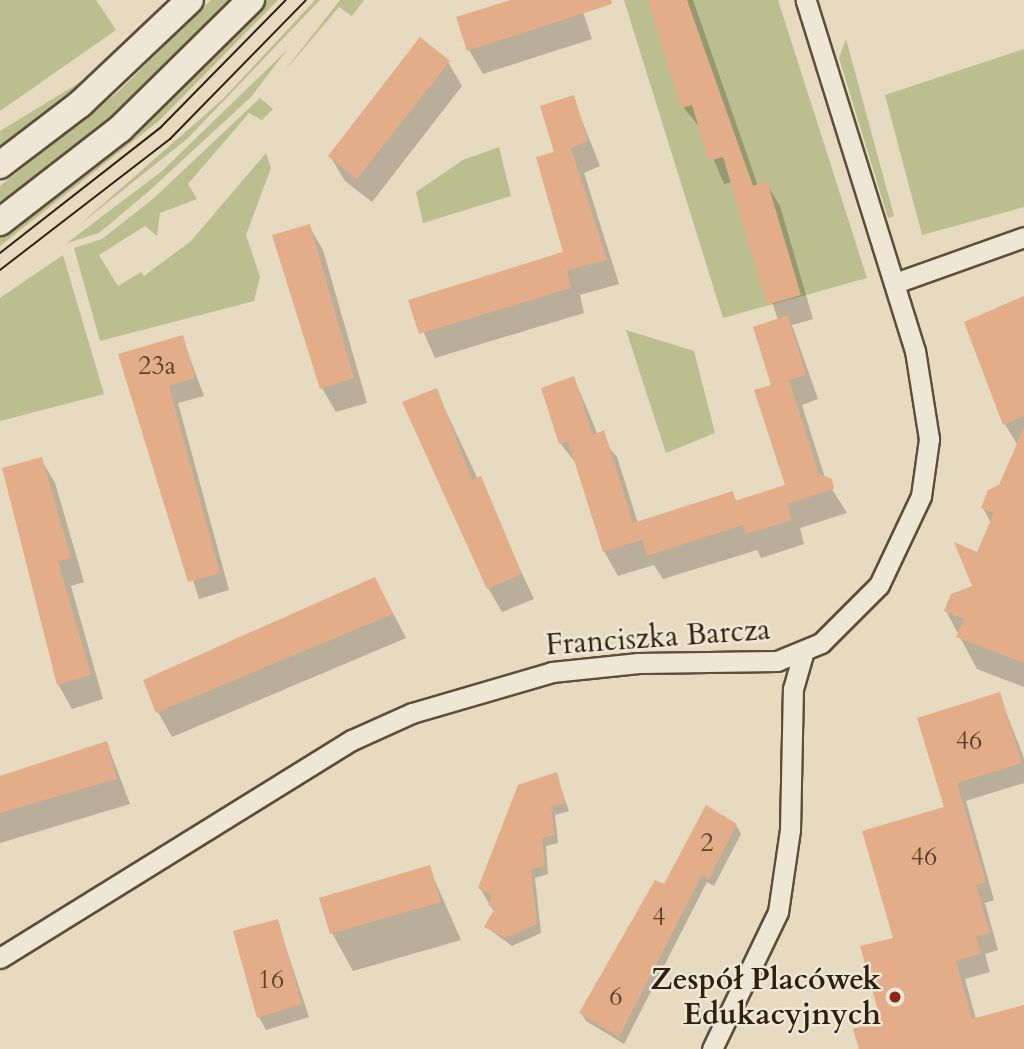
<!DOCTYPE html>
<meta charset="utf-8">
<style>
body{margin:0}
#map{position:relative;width:1024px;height:1049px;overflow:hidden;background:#e6dac0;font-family:Cardo,serif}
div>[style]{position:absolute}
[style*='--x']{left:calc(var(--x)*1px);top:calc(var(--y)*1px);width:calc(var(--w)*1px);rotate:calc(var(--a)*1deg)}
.green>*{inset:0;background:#bbbe8e}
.shadow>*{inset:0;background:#0003}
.building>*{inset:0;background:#e2ad88}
.roads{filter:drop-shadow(2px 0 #5e4e3a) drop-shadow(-2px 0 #5e4e3a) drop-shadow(0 2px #5e4e3a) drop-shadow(0 -2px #5e4e3a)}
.minor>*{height:19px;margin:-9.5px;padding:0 9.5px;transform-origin:9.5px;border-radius:9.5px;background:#efe7d6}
.secondary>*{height:26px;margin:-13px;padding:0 13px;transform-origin:13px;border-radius:13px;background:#efe7d6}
.tram>*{height:2px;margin:-1px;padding:0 1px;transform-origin:1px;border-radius:1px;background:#30200e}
.dots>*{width:19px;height:19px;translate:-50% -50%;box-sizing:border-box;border:4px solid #efe7d6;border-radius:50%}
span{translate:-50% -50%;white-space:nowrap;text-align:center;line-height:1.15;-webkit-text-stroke:5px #efe7d6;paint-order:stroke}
.number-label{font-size:26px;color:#5c432c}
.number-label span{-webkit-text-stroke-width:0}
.street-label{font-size:30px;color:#30200e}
.poi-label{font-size:30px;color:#30200e;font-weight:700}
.right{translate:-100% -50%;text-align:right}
</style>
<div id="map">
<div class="green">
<i style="clip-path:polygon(0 0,96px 0,116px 30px,0 111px)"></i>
<i style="clip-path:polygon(211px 0,229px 0,103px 128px,0 208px,0 186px,118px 92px)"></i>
<i style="clip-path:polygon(268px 0,278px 0,160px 120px,0 246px,0 237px,152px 117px)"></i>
<i style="clip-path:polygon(315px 0,320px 0,187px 139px,78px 226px,223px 99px)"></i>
<i style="clip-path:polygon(340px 0,364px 0,352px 16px,339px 7px,283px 73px)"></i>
<i style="clip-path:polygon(624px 0,778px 0,867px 278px,723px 318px)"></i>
<i style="clip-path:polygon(846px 39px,894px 216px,888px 218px,839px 58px)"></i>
<i style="clip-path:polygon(1024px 49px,1024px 207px,922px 235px,885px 95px)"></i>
<i style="clip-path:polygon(287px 50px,251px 97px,149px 191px,99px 233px,67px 243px,162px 171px)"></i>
<i style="clip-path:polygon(87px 78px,58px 103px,0 146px,0 131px)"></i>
<i style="clip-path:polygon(260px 98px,273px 109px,262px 120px,249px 113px,188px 184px,197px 199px,160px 213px,157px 236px,145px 226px,99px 255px,118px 286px,141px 272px,144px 276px,191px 241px,266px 153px,271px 168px,246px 235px,260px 277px,254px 301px,100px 341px,74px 248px,102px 239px,154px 198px)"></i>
<i style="clip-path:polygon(499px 147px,511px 196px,423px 223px,416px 192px,463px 160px)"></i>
<i style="clip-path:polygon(63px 255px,104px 394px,0 421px,0 298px)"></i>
<i style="clip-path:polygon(626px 330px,694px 351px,715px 433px,666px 453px)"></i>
</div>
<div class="shadow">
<i style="clip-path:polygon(517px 0,579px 0,592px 39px,483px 74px,469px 50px)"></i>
<i style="clip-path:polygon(650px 0,693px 0,758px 186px,766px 183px,780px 206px,813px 319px,792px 325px,818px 399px,802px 405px,825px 478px,847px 513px,800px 528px,804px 544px,761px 558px,757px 550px,663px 579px,654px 565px,618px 576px,604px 551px,578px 466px,560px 443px,574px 378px,598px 435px,617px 457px,638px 523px,732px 493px,737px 502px,788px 486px,773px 386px,778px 320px,732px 182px,724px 184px,701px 129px,683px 107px)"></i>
<i style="clip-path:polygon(448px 62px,462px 86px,372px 202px,345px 181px,330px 156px)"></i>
<i style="clip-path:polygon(573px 98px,600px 166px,584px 173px,619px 284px,580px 295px,584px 313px,435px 358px,410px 301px,565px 254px,556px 153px)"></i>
<i style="clip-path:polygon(309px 226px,323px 250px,367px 403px,336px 412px,322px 388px)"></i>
<i style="clip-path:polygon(1024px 298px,1024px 687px,977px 669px,946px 611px,974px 586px,991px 523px,983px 508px,1001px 486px,1018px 446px,1005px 424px)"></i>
<i style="clip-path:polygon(182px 337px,204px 396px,178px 403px,229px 590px,199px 599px,121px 355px)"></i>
<i style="clip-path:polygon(436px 390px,534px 599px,502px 612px,488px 588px)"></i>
<i style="clip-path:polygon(41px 459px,55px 483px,84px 582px,71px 586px,103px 699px,72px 709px,58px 684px)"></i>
<i style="clip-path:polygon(375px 579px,406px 638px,172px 737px,158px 712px)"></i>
<i style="clip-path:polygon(999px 694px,1024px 758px,1024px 783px,966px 801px,994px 900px,985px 903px,998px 950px,985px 954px,990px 972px,965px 979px,976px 1019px,1024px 1007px,1024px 1049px,861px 1049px,883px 1023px,895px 939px,946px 808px,919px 719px)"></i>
<i style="clip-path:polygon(107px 743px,130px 804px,0 843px,0 777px)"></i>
<i style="clip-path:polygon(556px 774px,569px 811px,555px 815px,558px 843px,546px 846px,548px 874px,535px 878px,541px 933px,512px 946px,486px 927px,494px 912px,480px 888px)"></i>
<i style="clip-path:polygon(736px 825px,741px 834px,714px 886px,707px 882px,624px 1044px,586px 1021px,581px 1013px,665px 887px)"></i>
<i style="clip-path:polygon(429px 867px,461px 940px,353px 971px,332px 933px)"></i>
<i style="clip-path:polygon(277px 921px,309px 1017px,266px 1030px,259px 1017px)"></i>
</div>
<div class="building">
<i style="clip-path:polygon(511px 0,611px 0,612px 4px,467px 51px,456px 17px)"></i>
<i style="clip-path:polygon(648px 0,687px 0,753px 186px,767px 181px,801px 295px,767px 305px,723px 157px,709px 161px,692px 105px,681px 108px)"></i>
<i style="clip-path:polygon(420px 37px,450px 61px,357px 179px,328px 156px)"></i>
<i style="clip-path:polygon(574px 95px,588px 141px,571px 148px,607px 260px,567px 270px,571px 288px,419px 334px,408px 300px,563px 252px,536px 157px,554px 152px,540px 106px)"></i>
<i style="clip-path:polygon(310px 224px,354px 378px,320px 389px,272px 235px)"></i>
<i style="clip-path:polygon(1024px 296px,1024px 416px,1003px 425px,964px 322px)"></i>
<i style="clip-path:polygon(788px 315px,806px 375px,789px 380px,819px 474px,832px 479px,834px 489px,787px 504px,792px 520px,746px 534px,743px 525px,647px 556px,642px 540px,603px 552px,568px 441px,559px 444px,541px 388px,574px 376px,593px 435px,604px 430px,633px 523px,733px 491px,735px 501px,785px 485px,754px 390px,771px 385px,753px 327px)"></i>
<i style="clip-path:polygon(183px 335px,195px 378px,169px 386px,220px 573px,188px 582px,118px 354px)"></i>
<i style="clip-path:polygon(437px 388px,472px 480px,481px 476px,522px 574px,487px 589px,402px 402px)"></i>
<i style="clip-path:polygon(1024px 427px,1024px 663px,956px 637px,964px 619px,944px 611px,951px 594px,972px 586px,954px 542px,977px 552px,994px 513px,981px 508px,988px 490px,999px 485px)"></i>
<i style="clip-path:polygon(42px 457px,71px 558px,58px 561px,91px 675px,57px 685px,2px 468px)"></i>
<i style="clip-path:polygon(375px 577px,393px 614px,156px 713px,143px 680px)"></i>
<i style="clip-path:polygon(1000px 692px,1022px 763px,957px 783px,986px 882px,976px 885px,990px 933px,976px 936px,981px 954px,956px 961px,972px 1019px,1024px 1005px,1024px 1049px,859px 1049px,853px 1029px,881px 1021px,860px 946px,893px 938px,862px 831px,944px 807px,917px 718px)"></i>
<i style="clip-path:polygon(107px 741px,117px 779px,0 813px,0 776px)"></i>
<i style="clip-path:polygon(557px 772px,565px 803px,551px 807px,555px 835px,542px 838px,545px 866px,531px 869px,537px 924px,506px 938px,484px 927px,495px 908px,488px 905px,492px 895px,478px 888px,518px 785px)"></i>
<i style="clip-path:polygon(706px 805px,737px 824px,709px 879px,702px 875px,619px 1037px,579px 1013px,655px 880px,664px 884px)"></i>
<i style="clip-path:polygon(430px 865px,441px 902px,330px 934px,319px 898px)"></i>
<i style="clip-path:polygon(278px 919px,302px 1004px,257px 1018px,233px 931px)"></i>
</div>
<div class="roads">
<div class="minor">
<i style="--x:895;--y:283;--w:137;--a:-19.6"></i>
<i style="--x:0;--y:958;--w:414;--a:-31.8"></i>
<i style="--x:352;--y:740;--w:66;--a:-24.2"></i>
<i style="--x:412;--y:713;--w:146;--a:-16.3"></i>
<i style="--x:552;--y:672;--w:87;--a:-5.9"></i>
<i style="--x:639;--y:663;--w:138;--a:-0.8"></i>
<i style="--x:777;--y:661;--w:48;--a:-22.2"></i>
<i style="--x:821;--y:643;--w:82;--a:-45"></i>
<i style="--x:879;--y:585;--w:98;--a:-64.7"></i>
<i style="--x:921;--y:496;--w:58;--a:-82"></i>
<i style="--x:929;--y:439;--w:89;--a:-99"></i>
<i style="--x:915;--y:351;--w:368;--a:-107.3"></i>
<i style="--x:712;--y:1049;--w:152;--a:-64.3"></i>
<i style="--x:778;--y:912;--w:83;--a:-81.7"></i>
<i style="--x:790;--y:830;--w:141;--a:-88.8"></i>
<i style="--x:793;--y:689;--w:37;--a:-74"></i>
</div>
<div class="secondary">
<i style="--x:0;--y:165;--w:101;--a:-37.3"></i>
<i style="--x:80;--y:104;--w:151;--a:-43.4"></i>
<i style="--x:0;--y:222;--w:152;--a:-37.8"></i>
<i style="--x:120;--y:129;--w:184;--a:-44.6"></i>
</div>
</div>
<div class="tram">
<i style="--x:0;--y:253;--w:204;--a:-38"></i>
<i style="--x:161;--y:127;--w:178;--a:-45.5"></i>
<i style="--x:0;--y:270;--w:215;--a:-37.6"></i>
<i style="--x:170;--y:139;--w:194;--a:-45.6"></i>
</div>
<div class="dots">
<i style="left:895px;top:997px;background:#8f2418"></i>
</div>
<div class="number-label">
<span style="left:157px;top:366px">23a</span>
<span style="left:969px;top:741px">46</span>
<span style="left:707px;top:843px">2</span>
<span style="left:924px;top:857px">46</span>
<span style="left:659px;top:917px">4</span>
<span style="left:271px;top:980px">16</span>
<span style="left:616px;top:997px">6</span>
</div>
<div class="street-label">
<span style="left:658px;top:638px;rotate:-4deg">Franciszka Barcza</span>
</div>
<div class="poi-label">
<span class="right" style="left:881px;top:997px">Zespół Placówek<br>Edukacyjnych</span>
</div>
</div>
